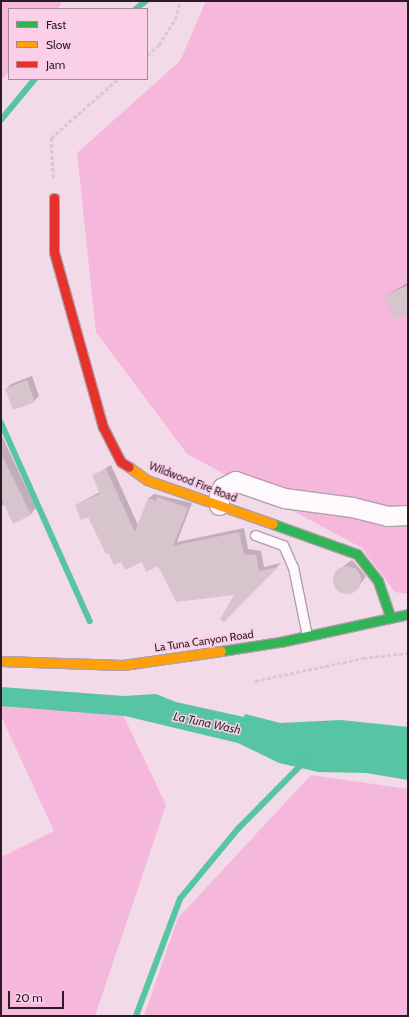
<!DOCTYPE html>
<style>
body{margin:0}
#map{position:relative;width:409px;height:1017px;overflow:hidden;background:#f2dae8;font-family:Cabin,sans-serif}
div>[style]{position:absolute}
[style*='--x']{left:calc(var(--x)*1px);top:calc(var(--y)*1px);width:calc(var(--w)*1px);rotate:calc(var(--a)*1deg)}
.green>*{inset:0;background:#f5b7dc}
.water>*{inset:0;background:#57c4a3}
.shadow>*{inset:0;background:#0003}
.stream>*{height:5.5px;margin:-2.75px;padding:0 2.75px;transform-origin:2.75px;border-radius:2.75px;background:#57c4a3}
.building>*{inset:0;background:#d7c4cc}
.round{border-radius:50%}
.path>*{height:2.5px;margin-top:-1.25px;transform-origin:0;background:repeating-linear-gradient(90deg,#d3ccd0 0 4px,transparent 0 6px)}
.roads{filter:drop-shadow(1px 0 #b29faa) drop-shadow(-1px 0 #b29faa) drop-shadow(0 1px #b29faa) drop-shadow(0 -1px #b29faa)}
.lane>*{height:9px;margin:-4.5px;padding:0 4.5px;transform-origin:4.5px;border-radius:4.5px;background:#fdf9fc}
.street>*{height:19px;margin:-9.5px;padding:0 9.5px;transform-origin:9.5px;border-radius:9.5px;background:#fdf9fc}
.fast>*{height:9px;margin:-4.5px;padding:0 4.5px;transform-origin:4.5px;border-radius:4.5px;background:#30b455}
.slow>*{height:9px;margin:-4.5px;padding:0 4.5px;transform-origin:4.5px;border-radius:4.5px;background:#ff9f0a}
.jam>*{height:9px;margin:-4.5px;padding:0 4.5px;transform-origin:4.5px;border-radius:4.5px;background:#e5322d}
span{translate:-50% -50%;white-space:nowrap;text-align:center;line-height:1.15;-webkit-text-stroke:3px #fccfe9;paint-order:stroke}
.street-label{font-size:11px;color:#2b1b24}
.water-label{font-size:12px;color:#1c3429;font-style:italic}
.frame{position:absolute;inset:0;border:2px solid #2b1b24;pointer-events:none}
.legend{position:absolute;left:8px;top:8px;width:140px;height:72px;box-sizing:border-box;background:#fccfe9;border:1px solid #a8879a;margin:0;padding:5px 7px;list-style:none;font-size:12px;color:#2b1b24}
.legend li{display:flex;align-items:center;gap:8px;height:20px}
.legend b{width:20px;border:1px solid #a8879a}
.scale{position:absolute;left:8px;top:991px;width:56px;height:18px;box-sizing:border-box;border:2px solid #2b1b24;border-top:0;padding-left:5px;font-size:12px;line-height:14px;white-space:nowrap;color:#2b1b24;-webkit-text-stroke:3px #fccfe9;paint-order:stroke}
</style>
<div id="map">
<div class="green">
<i style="clip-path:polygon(1px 1px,62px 1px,58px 9px,9px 9px,9px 71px,1px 81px)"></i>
<i style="clip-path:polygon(206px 1px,408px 1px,408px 594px,395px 592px,362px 548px,187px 454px,96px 332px,77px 153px,180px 61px)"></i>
<i style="clip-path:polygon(1px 699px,116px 700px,166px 805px,95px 1016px,1px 1016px,1px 857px,54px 831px,1px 716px)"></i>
<i style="clip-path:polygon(311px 775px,408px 789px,408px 1016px,144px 1016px,178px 918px)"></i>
</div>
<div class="water">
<i style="clip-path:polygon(1px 687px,124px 696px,156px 694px,176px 702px,244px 717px,245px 714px,280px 723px,341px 720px,408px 727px,408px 780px,366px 773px,318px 772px,279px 763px,238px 743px,125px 716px,1px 706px)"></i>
</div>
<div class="shadow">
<i style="clip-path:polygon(408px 283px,408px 312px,385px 296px)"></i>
<i style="clip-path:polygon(32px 376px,39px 396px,34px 401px,6px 389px,11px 384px)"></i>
<i style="clip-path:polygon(1px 434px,36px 508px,30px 515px,5px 504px,1px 506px)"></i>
<i style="clip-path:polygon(111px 465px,138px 525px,149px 498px,154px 494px,192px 503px,177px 542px,244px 528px,248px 549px,261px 551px,264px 567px,281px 563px,224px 620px,235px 593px,142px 561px,76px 505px,100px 492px,93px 476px)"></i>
<i style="clip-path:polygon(352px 560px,366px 576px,357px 589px,349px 592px,340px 590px,334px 580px,337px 571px)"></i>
</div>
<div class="stream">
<i style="--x:136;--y:9;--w:13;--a:-39"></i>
<i style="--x:1;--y:120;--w:53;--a:-50.3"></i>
<i style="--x:1;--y:422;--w:218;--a:65.9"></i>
<i style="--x:136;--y:1016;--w:125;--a:-69.4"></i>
<i style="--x:180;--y:899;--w:91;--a:-50.4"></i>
<i style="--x:238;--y:829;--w:94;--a:-45.4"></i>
</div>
<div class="building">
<i style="clip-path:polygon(408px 285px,408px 313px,394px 319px,384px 296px)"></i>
<i style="clip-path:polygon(27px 380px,35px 402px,13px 410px,5px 389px)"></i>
<i style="clip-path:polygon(1px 453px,31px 515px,13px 524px,1px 498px)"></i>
<i style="clip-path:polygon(106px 469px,135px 532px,148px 498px,156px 501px,157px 497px,188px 508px,173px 546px,239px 532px,244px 554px,256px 555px,259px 571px,278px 567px,224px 622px,220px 619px,234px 595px,176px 602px,158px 566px,146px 572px,142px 562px,125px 570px,121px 562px,114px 565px,108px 553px,106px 554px,88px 517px,81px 520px,75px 505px,100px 494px,92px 475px)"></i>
<i class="round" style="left:333px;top:566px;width:28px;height:28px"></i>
</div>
<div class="path">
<i style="--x:147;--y:55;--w:16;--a:-40"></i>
<i style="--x:159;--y:45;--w:31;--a:-58"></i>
<i style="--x:175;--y:19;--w:19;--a:-74"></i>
<i style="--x:53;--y:178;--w:40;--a:-92.9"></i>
<i style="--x:51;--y:138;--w:89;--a:-41.4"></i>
<i style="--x:255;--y:681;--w:110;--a:-12"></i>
<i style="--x:363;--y:658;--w:45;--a:-6.3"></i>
</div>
<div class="roads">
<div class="lane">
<i style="--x:255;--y:535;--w:30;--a:20"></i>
<i style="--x:283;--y:545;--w:24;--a:66"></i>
<i style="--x:293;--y:567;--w:70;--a:78.5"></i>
</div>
<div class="street">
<i style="--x:219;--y:505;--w:10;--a:-90"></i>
<i style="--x:219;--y:495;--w:8;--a:-67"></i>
<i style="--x:222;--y:488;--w:15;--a:-28"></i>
<i style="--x:235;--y:481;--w:52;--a:19.1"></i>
<i style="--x:284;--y:498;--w:69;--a:7.5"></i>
<i style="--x:352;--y:507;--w:36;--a:14"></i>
<i style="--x:387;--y:516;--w:21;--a:-3"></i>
</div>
<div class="fast">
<i style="--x:273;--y:524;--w:89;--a:19.7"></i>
<i style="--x:357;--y:554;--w:34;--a:52"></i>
<i style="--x:378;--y:581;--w:39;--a:71"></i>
<i style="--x:221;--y:651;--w:60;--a:-8.7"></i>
<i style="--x:280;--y:642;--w:131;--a:-12.3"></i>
</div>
<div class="slow">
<i style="--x:129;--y:467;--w:22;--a:36"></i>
<i style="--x:147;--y:480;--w:133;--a:19.2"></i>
<i style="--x:1;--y:661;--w:122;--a:1.9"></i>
<i style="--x:123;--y:665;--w:99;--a:-8.1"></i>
</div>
<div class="jam">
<i style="--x:54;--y:198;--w:54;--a:90"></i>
<i style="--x:54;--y:252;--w:182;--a:74.4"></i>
<i style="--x:103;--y:427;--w:39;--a:63"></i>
<i style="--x:121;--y:462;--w:9;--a:32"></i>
</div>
</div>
<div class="street-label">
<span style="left:193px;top:482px;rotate:21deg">Wildwood Fire Road</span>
<span style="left:204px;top:641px;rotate:-8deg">La Tuna Canyon Road</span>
</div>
<div class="water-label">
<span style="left:207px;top:723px;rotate:12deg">La Tuna Wash</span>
</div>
<div class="frame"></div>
<ul class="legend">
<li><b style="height:5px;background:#30b455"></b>Fast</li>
<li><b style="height:5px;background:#ff9f0a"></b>Slow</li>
<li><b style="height:5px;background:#e5322d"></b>Jam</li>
</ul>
<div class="scale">20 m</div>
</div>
